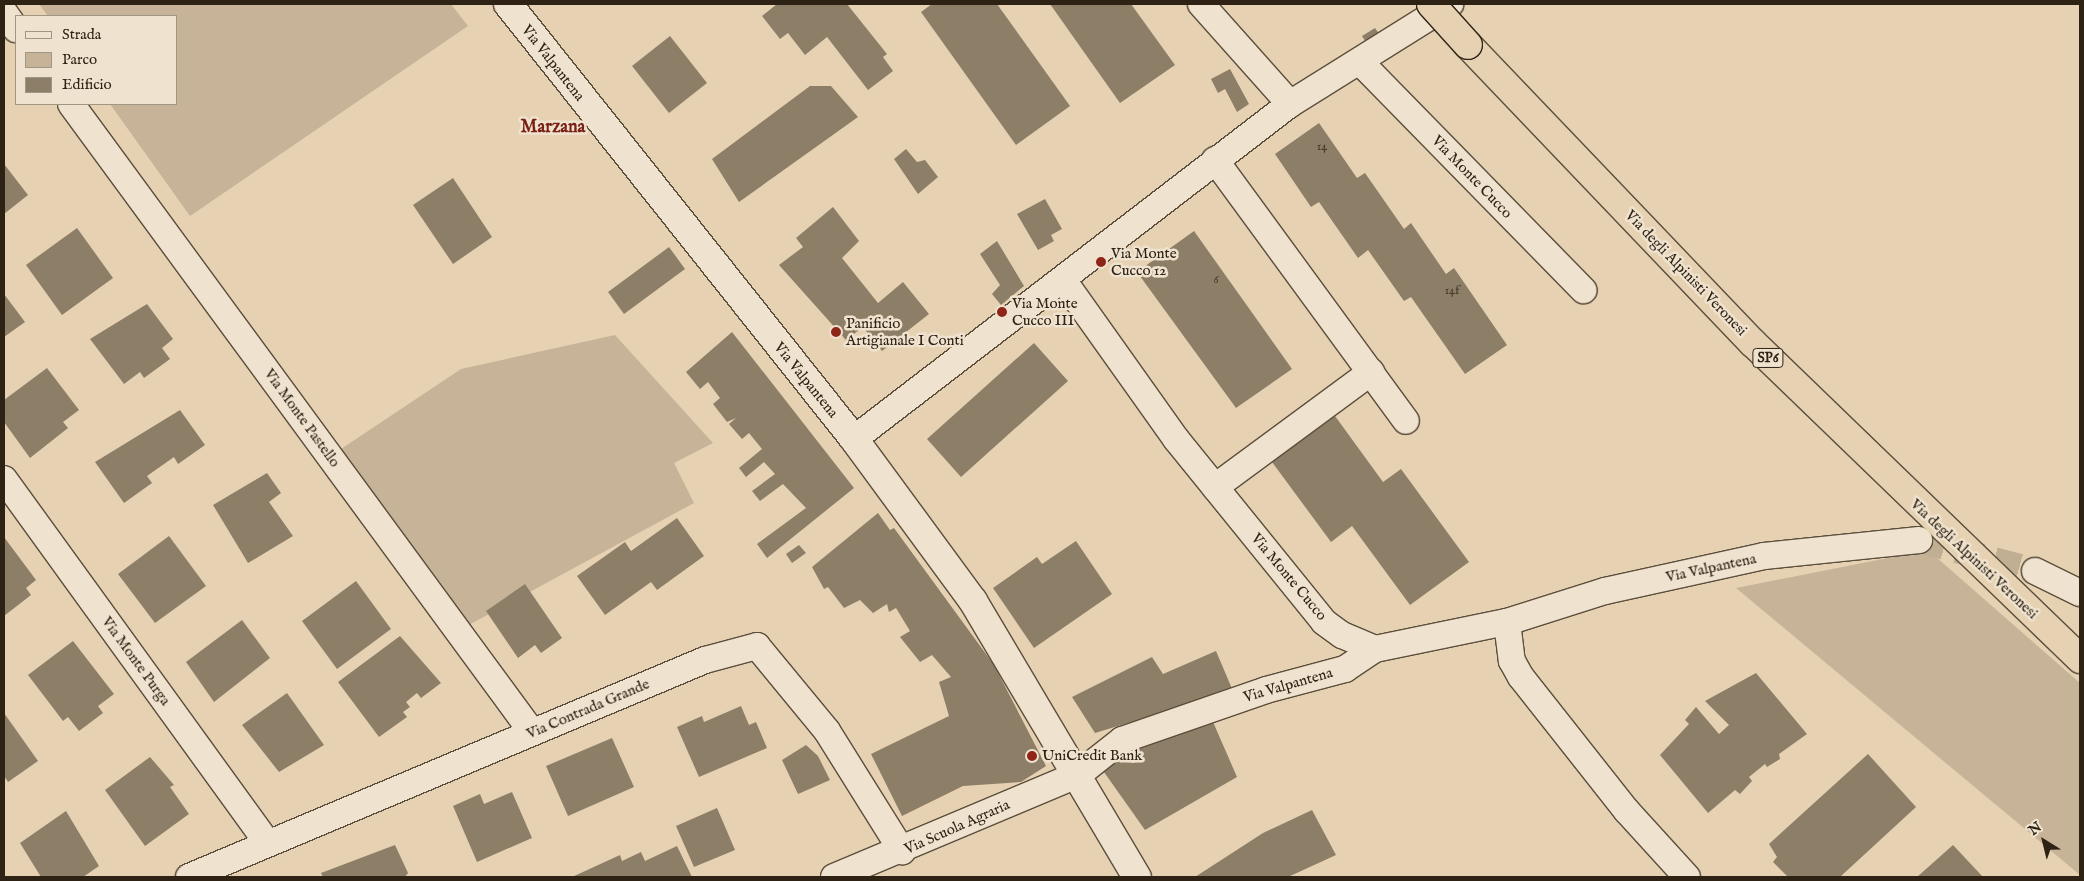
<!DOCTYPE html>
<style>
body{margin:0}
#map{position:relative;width:2084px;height:881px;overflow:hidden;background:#e6d2b3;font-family:"IM FELL English",serif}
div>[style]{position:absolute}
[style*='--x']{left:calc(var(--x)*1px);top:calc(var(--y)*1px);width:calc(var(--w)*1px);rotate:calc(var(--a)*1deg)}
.green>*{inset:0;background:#c7b498}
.building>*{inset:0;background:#8d7e67}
.minor-tunnel>*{height:26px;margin-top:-13px;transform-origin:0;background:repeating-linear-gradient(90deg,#c1af93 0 26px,transparent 0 39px)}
.roads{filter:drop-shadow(1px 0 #5b4e3c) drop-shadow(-1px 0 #5b4e3c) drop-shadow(0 1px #5b4e3c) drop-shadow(0 -1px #5b4e3c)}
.minor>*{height:26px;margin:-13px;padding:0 13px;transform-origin:13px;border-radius:13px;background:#efe2ce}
.tertiary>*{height:28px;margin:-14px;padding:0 14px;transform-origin:14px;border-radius:14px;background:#efe2ce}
.trunk>*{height:28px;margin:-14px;padding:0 14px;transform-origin:14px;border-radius:14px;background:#e6d2b3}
.bridges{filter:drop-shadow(1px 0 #2d2214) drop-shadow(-1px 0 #2d2214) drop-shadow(0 1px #2d2214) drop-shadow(0 -1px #2d2214)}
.trunk-bridge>*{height:28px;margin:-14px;padding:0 14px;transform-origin:14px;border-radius:14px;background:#e6d2b3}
.dots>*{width:14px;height:14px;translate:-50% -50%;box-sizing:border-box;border:2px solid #efe2ce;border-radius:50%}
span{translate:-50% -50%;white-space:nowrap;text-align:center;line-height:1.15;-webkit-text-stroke:5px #efe2ce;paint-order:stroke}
.number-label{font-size:12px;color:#453929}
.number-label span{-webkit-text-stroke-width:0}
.shield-label span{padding:1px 4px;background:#efe2ce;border:1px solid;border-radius:4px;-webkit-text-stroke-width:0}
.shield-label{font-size:14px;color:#2d2214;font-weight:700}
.street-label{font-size:15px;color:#2d2214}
.poi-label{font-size:15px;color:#2d2214}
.left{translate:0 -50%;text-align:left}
.quarter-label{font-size:18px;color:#7a1f14;font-weight:700}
.frame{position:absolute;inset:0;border:5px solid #2d2214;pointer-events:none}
.legend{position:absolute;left:15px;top:15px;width:162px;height:90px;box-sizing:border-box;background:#efe2ce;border:1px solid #a19584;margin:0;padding:6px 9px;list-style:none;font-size:15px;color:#2d2214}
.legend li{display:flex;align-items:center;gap:10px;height:25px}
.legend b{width:25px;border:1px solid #a19584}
.north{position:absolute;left:2019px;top:816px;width:50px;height:50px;-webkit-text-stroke:4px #efe2ce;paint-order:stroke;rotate:324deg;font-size:14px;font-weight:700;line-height:20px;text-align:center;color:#2d2214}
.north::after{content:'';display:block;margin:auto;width:18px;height:22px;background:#2d2214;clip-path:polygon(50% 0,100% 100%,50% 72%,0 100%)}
</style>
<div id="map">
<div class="green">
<i style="clip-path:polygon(39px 4px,451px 4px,468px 26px,190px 216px,110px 104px,176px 104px,176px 16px,48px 16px)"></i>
<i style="clip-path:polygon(615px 335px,713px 443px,674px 463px,694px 503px,465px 627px,332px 455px,461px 369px)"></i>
<i style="clip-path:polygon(1928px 550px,2080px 683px,2080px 875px,1736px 588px)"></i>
</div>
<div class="building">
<i style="clip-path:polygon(777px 4px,847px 4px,887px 54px,883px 57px,893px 71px,868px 90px,827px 37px,805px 55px,788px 33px,780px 39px,762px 16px)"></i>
<i style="clip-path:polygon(932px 4px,997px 4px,1070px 106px,1016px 145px,921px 12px)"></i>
<i style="clip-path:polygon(1050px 4px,1131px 4px,1175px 65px,1120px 103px)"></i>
<i style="clip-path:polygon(1375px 28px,1382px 38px,1369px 47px,1362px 36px)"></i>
<i style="clip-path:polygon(670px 36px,707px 83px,669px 113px,632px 66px)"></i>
<i style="clip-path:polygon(1230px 69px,1249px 104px,1237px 112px,1225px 89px,1218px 93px,1211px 79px)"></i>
<i style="clip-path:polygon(810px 86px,831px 86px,858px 117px,739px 202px,712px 159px)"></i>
<i style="clip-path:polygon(1319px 123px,1357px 178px,1365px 173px,1404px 229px,1411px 223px,1446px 274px,1454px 268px,1507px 345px,1465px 374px,1411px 297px,1404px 301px,1368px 250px,1358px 258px,1319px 202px,1311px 207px,1275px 154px)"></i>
<i style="clip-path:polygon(906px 149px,917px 162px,925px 160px,938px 177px,918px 194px,894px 159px)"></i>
<i style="clip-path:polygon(4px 164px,28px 195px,4px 214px)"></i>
<i style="clip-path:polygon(453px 178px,492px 237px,453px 264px,413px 205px)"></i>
<i style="clip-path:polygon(1045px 199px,1062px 229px,1051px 235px,1054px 241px,1038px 250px,1017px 214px)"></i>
<i style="clip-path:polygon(833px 207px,859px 241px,842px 258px,878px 303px,903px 282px,929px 314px,882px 351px,863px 327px,846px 340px,779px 265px,803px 247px,796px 238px)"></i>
<i style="clip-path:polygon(77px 228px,113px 278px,62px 315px,26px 265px)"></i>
<i style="clip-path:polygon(1194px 231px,1292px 369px,1236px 408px,1137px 272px)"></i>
<i style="clip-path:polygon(997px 241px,1024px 286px,1001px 305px,992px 294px,1000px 285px,980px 254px)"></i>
<i style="clip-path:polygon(669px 247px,685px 269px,624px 314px,608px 292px)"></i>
<i style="clip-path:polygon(4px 294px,25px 322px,4px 337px)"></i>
<i style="clip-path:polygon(147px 304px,173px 339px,162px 348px,170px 359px,144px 378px,140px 372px,124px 384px,90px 339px)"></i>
<i style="clip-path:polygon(732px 332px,854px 488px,767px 558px,757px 544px,806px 508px,783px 484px,760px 501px,752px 491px,775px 474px,764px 462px,746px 477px,739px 468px,762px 449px,749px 433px,742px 439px,729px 424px,736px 418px,727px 422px,713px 404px,720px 398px,708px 382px,700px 389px,686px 372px)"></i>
<i style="clip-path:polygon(1034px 343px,1068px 381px,961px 477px,927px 439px)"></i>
<i style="clip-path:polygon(47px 368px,79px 410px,63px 422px,68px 428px,30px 458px,4px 422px,4px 400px)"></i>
<i style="clip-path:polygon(180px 410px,205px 445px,178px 464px,174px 457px,147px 476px,152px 483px,124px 503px,95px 462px)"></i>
<i style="clip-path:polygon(1335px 416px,1383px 482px,1401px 469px,1469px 562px,1410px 605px,1352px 526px,1331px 542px,1272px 462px)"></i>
<i style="clip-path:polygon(267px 473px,281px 493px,269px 502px,293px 536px,248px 563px,213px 505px)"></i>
<i style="clip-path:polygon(878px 513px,890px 530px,894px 528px,994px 665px,1046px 766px,1021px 782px,963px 786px,902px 816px,871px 754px,949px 716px,939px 682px,951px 677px,932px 655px,920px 662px,900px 637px,910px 631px,896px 608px,889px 612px,887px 604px,873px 613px,860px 600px,844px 608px,828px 587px,824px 589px,812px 567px)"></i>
<i style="clip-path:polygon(677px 518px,704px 556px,657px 590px,651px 582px,605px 615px,577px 576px,625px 542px,631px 551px)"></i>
<i style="clip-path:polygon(169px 536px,206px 586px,155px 623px,118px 574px)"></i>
<i style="clip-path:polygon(4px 537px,36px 580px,26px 588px,31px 595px,4px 616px)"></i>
<i style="clip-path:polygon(1076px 541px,1112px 594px,1034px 648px,993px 588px,1037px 557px,1042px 564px)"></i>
<i style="clip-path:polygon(799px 545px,806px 553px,792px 563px,786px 554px)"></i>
<i style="clip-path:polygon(356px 581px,391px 629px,337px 669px,302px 621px)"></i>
<i style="clip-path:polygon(525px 584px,562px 638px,541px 653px,535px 645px,518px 658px,486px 611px)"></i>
<i style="clip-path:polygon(242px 620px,270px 658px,214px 702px,186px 662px)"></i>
<i style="clip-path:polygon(400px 636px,441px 683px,421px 698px,417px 693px,406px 702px,410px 707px,403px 712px,407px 717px,379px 737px,338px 682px)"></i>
<i style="clip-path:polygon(73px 641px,114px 694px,98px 706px,103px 713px,79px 731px,68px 717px,63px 721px,28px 675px)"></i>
<i style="clip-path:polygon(1216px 651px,1233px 691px,1095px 733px,1072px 697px,1152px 657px,1163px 674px)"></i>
<i style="clip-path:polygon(1756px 673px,1807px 734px,1779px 754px,1780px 759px,1767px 767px,1765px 764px,1749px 777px,1752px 781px,1740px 794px,1735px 790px,1708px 813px,1660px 755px,1689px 724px,1685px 720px,1696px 707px,1719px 734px,1729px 725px,1705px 701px)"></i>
<i style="clip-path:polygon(287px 693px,324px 745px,279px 772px,242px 725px)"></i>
<i style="clip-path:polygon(741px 706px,749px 725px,756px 722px,767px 748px,699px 777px,677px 727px,702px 716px,704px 722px)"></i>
<i style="clip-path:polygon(4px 713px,38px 761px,8px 782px,4px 776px)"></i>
<i style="clip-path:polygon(1210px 715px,1237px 777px,1145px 830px,1099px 765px,1142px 739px)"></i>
<i style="clip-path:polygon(612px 738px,634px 787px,568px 816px,546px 766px)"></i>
<i style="clip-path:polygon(806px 745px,818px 756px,830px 780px,798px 794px,782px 760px)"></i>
<i style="clip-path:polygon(1868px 754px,1916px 807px,1840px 877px,1788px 877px,1773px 862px,1777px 857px,1769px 844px)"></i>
<i style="clip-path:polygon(150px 757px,174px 785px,170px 787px,189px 814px,145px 846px,105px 790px)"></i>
<i style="clip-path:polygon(512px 792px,532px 838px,477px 862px,453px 806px,480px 794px,484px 804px)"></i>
<i style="clip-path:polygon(717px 808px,735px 850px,694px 867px,676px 826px)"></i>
<i style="clip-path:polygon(1312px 810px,1336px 855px,1288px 877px,1195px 877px,1263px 833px)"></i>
<i style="clip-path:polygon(66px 811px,99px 866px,83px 877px,41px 877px,20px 843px)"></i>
<i style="clip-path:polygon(395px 845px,408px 873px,405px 877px,323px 877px,321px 873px)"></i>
<i style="clip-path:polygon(1953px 845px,1983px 877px,1917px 877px)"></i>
<i style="clip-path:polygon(677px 846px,692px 877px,572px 877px,620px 855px,622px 861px,641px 852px,645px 861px)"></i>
</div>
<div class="minor-tunnel">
<i style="--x:1919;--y:540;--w:120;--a:15"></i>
</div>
<div class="roads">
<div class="minor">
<i style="--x:1201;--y:4;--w:134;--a:48.3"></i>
<i style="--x:4;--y:12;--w:21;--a:55"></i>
<i style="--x:1361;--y:63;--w:318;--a:45.6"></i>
<i style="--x:71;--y:104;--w:779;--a:53.72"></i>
<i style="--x:1215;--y:160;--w:323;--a:53.8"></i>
<i style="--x:1063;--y:280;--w:195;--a:54.6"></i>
<i style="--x:1176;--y:439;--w:235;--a:51"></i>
<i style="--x:1324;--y:622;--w:22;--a:36"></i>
<i style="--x:1342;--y:635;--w:36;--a:23"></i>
<i style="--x:854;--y:439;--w:550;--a:-37.54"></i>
<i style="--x:1290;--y:104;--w:189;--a:-32"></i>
<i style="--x:4;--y:479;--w:448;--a:54.1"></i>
<i style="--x:1215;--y:487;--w:194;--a:-36.4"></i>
<i style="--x:2035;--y:571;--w:50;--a:26.1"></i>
<i style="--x:1507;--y:622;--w:39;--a:83"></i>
<i style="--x:1512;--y:661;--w:18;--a:61"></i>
<i style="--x:1521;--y:677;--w:171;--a:51.7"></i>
<i style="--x:1627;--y:811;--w:89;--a:47.7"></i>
<i style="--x:189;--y:877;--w:560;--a:-22.81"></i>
<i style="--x:705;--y:660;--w:54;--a:-15.1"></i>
<i style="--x:757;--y:646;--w:110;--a:50.5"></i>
<i style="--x:827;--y:731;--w:142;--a:58"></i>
<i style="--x:834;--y:877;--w:266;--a:-22.8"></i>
<i style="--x:1079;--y:774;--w:55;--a:-38.3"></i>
<i style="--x:1122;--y:740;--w:152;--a:-19.1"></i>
<i style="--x:1266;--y:690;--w:82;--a:-14.9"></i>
<i style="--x:1345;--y:669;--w:36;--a:-34"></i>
<i style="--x:1375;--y:649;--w:135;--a:-11.6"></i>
<i style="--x:1507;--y:622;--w:103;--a:-17.6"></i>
<i style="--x:1605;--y:591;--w:163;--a:-12.4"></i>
<i style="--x:1764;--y:556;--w:156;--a:-5.9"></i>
</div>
<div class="tertiary">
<i style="--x:508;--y:4;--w:556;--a:51.5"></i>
<i style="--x:854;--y:439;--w:201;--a:53.7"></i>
<i style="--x:973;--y:601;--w:321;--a:59.3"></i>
</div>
<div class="trunk">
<i style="--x:1468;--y:45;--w:412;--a:46.3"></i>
<i style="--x:1753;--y:343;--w:455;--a:44"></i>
</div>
</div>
<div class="bridges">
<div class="trunk-bridge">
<i style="--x:1431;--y:4;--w:55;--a:47.9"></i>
</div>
</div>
<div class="dots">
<i style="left:1101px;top:262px;background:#8f2418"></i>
<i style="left:1002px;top:312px;background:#8f2418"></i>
<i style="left:836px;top:332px;background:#8f2418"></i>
<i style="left:1032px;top:756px;background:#8f2418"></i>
</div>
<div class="number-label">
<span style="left:1322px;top:147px">14</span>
<span style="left:1216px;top:280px">6</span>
<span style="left:1452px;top:291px">14f</span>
</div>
<div class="shield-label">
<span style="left:1768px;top:358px">SP6</span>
</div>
<div class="street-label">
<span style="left:553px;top:63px;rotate:52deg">Via Valpantena</span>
<span style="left:1472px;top:177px;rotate:46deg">Via Monte Cucco</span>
<span style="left:1686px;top:273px;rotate:46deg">Via degli Alpinisti Veronesi</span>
<span style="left:806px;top:380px;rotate:51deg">Via Valpantena</span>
<span style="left:302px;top:418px;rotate:54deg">Via Monte Pastello</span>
<span style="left:1974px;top:559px;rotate:43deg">Via degli Alpinisti Veronesi</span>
<span style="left:1711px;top:568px;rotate:-12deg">Via Valpantena</span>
<span style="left:1289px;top:577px;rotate:50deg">Via Monte Cucco</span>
<span style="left:136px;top:661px;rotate:54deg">Via Monte Purga</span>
<span style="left:1288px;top:685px;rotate:-16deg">Via Valpantena</span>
<span style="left:588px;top:709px;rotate:-23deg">Via Contrada Grande</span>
<span style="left:957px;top:827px;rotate:-24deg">Via Scuola Agraria</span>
</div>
<div class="poi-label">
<span class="left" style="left:1111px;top:262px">Via Monte<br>Cucco 12</span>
<span class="left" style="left:1012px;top:312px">Via Monte<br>Cucco III</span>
<span class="left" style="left:846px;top:332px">Panificio<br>Artigianale I Conti</span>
<span class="left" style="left:1042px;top:756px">UniCredit Bank</span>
</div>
<div class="quarter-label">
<span style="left:553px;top:128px">Marzana</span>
</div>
<div class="frame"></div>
<ul class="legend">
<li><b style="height:6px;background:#efe2ce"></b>Strada</li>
<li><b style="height:14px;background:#c7b498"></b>Parco</li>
<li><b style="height:14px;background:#8d7e67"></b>Edificio</li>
</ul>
<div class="north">N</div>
</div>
